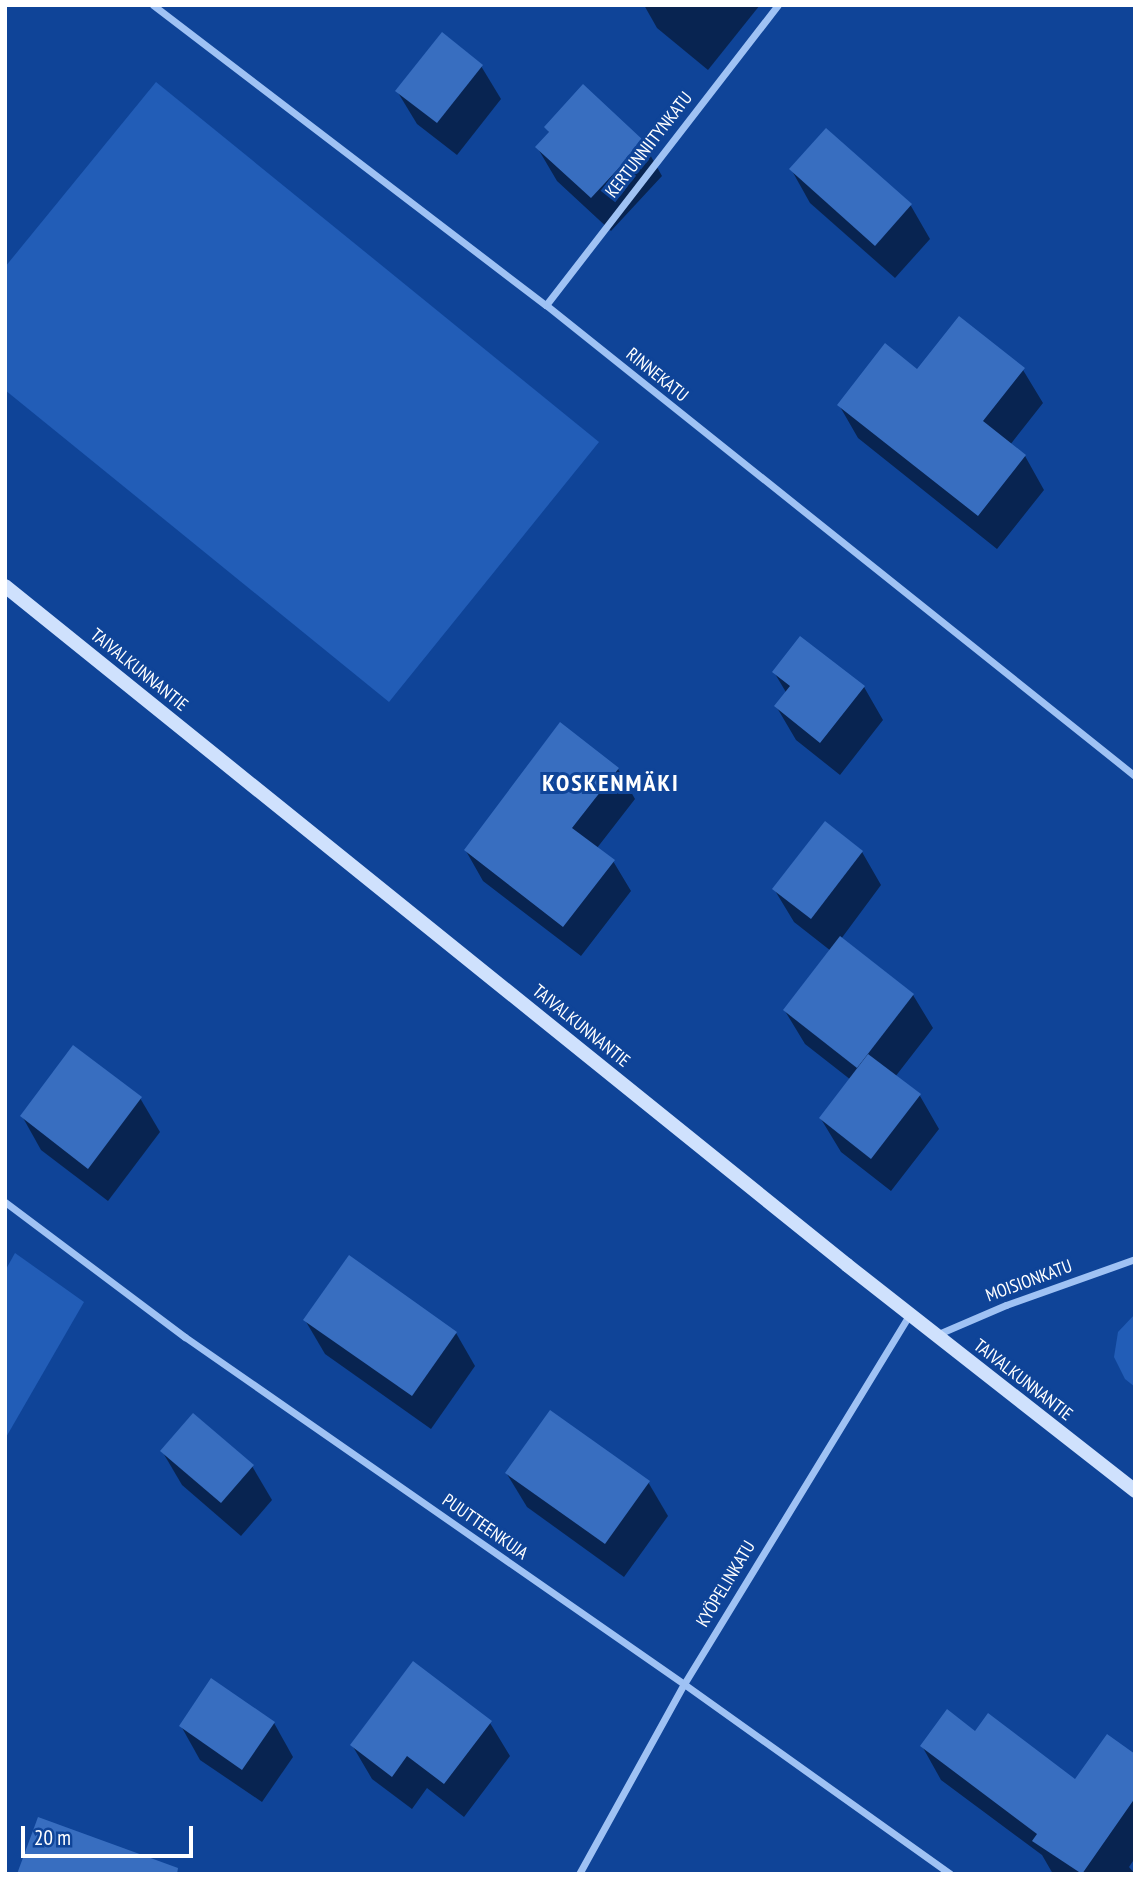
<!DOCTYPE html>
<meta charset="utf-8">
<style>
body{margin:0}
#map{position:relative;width:1140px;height:1879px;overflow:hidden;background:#0f4498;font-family:"PT Sans Narrow",sans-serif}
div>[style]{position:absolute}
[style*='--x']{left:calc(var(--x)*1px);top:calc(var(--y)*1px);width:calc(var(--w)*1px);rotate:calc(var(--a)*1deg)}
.green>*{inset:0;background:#225db7}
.shadow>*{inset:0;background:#0007}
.building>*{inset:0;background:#386ec0}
.street>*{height:7px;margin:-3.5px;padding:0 3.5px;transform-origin:3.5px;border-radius:3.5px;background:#9fc2f4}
.secondary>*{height:14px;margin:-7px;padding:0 7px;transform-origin:7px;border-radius:7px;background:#cfe1fd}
span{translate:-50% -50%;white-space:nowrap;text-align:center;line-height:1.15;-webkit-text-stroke:6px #0f4498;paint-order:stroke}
.street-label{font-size:18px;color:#fff}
.district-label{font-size:24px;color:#fff;font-weight:700;letter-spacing:2px}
.frame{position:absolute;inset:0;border:7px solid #fff;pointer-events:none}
.scale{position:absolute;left:21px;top:1826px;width:172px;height:32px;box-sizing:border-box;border:4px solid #fff;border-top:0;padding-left:9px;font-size:21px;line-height:24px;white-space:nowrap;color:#fff;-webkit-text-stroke:5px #0f4498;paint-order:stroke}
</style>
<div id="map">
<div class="green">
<i style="clip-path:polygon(156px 82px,599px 442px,389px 702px,5px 390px,5px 267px)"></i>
<i style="clip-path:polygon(15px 1253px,84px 1302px,5px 1439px,5px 1271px)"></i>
<i style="clip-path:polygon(1135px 1314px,1135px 1387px,1125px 1379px,1114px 1357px,1118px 1332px)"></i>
</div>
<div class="shadow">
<i style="clip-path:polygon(644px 5px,760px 5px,708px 70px,657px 28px)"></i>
<i style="clip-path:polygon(481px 66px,501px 99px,457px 155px,417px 124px,397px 91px)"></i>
<i style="clip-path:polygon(546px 127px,643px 142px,662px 176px,611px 231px,557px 181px,537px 147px,550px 134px)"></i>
<i style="clip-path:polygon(826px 130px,911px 206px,930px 239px,895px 278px,810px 203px,791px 169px)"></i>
<i style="clip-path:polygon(1023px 370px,1043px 403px,1010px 445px,1025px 456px,1044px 490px,997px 549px,858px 438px,839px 405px,918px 372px)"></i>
<i style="clip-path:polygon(774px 672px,864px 687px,883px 720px,840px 775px,796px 740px,776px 706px,787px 694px)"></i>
<i style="clip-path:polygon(618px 769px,635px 799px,597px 848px,613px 861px,631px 891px,581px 956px,483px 881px,466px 851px)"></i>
<i style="clip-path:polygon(862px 852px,881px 885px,841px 939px,913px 995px,933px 1028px,895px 1077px,920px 1096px,939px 1129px,891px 1191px,841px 1152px,821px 1119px,851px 1080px,805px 1044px,785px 1011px,831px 951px,794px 922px,774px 889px)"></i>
<i style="clip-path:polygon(140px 1098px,160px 1132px,108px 1201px,41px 1150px,22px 1116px)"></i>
<i style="clip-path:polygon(305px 1320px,456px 1333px,475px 1366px,431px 1429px,325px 1354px)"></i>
<i style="clip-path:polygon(162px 1451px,252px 1466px,272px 1500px,241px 1536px,182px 1485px)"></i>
<i style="clip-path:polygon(507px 1474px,648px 1482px,668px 1516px,624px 1577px,527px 1507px)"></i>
<i style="clip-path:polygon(274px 1723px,293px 1757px,262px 1802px,200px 1760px,181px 1726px)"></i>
<i style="clip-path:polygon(490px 1723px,510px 1756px,464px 1817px,427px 1788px,412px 1809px,372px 1779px,352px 1745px)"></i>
<i style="clip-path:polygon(976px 1733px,1076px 1782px,1135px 1756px,1135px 1858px,1129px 1867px,1135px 1874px,1053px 1874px,1042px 1855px,941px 1780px,922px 1746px)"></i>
</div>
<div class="building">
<i style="clip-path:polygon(442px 32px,483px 65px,437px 123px,395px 91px)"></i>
<i style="clip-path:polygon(583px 84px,644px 141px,591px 198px,535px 147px,549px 132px,544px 127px)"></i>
<i style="clip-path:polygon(826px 128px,912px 204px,875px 246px,789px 169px)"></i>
<i style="clip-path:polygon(959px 316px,1025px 368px,983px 421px,1026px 455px,978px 516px,837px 405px,885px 343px,917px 369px)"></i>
<i style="clip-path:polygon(800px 636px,865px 686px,820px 743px,774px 706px,790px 686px,772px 672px)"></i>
<i style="clip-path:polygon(560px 722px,619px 768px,572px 828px,615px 860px,563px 927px,464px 850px)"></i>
<i style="clip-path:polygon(825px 821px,863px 851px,811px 919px,772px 889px)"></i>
<i style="clip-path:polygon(840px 936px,914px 994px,857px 1068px,783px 1010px)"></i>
<i style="clip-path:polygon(73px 1045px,142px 1097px,88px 1169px,20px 1116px)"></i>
<i style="clip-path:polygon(868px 1054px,921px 1094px,871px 1159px,819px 1118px)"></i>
<i style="clip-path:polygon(349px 1255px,457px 1332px,412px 1396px,303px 1320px)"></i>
<i style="clip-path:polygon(550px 1410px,650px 1481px,605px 1544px,505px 1473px)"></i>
<i style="clip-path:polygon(193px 1413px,254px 1465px,221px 1503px,160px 1451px)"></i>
<i style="clip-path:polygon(413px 1661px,492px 1721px,444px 1784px,407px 1756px,392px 1777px,350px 1745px)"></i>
<i style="clip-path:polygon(211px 1678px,275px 1722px,242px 1770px,179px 1726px)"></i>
<i style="clip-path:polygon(947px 1709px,975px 1731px,988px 1713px,1075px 1779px,1107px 1734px,1135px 1754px,1135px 1798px,1082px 1874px,1032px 1841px,1037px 1834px,920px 1746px)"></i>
<i style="clip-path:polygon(38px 1817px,178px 1868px,177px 1874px,17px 1874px)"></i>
</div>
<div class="street">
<i style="--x:153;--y:5;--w:494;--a:37.4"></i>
<i style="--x:546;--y:305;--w:754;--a:38.65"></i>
<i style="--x:546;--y:305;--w:379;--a:-52.3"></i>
<i style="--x:5;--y:1202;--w:225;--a:36.9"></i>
<i style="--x:185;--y:1337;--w:608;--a:34.81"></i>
<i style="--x:684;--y:1684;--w:327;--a:35.5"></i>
<i style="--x:936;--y:1335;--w:76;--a:-23.2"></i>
<i style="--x:1006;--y:1305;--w:137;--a:-19.6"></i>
<i style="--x:579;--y:1874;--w:217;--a:-61.1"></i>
<i style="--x:684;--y:1684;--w:432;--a:-58.6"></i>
</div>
<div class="secondary">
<i style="--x:5;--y:586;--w:1082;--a:38.88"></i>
<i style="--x:847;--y:1265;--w:366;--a:38.1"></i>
</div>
<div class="street-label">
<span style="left:649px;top:145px;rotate:-52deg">KERTUNNIITYNKATU</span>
<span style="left:657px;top:375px;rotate:39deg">RINNEKATU</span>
<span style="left:139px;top:670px;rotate:39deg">TAIVALKUNNANTIE</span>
<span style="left:581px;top:1026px;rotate:39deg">TAIVALKUNNANTIE</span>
<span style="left:1029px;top:1281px;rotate:-20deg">MOISIONKATU</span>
<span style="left:1023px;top:1380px;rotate:38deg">TAIVALKUNNANTIE</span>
<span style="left:485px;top:1527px;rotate:35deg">PUUTTEENKUJA</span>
<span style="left:726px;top:1584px;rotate:-59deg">KYÖPELINKATU</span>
</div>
<div class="district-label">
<span style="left:611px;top:783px">KOSKENMÄKI</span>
</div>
<div class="frame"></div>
<div class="scale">20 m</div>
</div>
